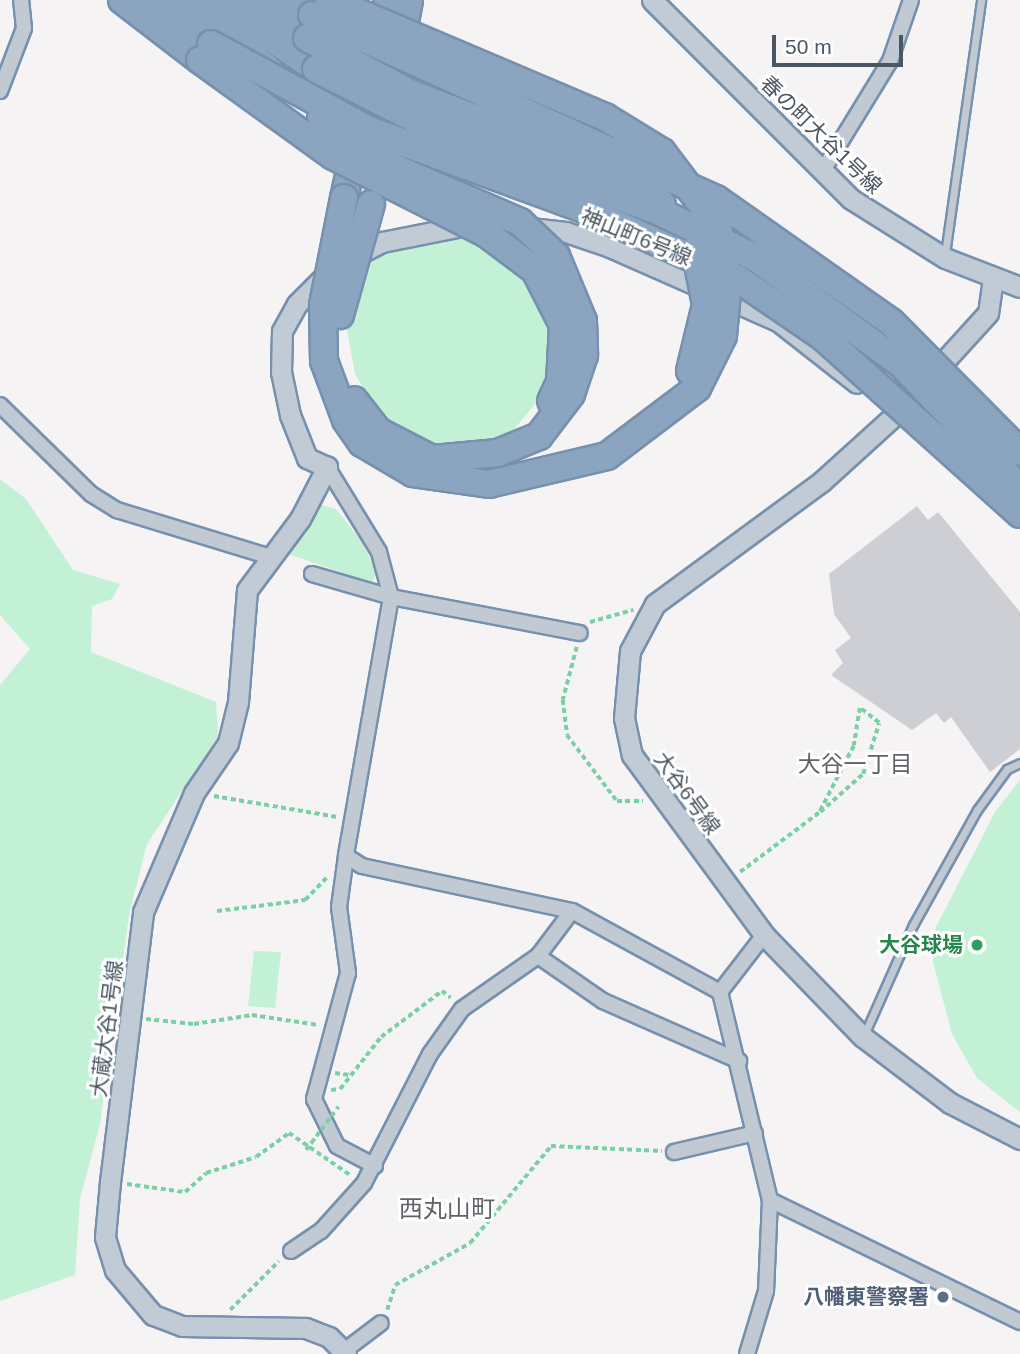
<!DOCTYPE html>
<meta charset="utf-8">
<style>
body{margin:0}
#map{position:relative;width:1020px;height:1354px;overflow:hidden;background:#f5f3f3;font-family:Helvetica,"Noto Sans JP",sans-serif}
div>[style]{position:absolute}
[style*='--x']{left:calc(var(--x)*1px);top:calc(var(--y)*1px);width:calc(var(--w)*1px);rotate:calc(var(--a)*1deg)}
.green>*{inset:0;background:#c3f1d5}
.building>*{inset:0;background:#cdcfd5}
.path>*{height:3.5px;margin-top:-1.75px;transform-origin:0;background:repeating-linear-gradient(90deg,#7ad0a6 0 5px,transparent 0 8.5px)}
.roads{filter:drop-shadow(2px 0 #7690ad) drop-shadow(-2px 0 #7690ad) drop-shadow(0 2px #7690ad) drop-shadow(0 -2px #7690ad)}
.lane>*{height:7px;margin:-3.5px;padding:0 3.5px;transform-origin:3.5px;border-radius:3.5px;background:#c1cad2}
.street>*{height:14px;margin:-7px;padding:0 7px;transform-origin:7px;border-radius:7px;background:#c1cad2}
.secondary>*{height:19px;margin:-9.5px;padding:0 9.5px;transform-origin:9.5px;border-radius:9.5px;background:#c1cbd6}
.highway>*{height:26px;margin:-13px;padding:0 13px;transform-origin:13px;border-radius:13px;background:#8ba5c1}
.path-bridge>*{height:3.5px;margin-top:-1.75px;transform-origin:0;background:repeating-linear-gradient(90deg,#7ad0a6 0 5px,transparent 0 8.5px)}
.bridges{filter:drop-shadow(2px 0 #7690ad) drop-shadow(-2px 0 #7690ad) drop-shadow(0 2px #7690ad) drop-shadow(0 -2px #7690ad)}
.highway-bridge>*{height:26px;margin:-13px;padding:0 13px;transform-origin:13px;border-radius:13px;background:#8ba5c1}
.dots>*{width:19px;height:19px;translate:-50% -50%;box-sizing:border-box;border:4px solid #fff;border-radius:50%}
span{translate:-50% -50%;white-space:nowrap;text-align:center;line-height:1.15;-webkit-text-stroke:6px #fff;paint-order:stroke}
.street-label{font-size:21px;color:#4a5661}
.leisure-label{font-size:21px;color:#27864d;font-weight:700}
.right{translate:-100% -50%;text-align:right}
.service-label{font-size:21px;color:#4e5e75;font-weight:700}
.neighbourhood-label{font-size:23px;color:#5f6368}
.quarter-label{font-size:24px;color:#5f6368}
.scale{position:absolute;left:772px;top:35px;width:131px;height:32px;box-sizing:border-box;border:4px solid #4a5661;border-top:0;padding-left:9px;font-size:21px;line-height:24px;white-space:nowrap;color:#4a5661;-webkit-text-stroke:5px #fff;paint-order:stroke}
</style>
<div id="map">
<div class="green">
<i style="clip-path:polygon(457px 229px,524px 274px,551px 320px,555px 355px,545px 392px,511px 433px,468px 447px,437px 448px,403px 436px,376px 410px,355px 374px,347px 330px,350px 297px,369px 255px)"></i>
<i style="clip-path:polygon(0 479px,26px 499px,73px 570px,120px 584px,112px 599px,92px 606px,91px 652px,216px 702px,218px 736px,147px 844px,129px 915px,100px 1124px,80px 1199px,75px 1275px,0 1301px,0 685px,30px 649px,0 615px)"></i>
<i style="clip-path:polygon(318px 504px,336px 509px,359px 538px,377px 571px,372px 583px,283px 552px)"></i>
<i style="clip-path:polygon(1020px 780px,1020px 1112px,977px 1078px,952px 1034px,933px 962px,936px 927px,995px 812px)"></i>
<i style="clip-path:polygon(254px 951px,281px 952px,275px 1008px,248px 1006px)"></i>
</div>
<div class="building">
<i style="clip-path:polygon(917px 506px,928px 520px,938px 512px,1020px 612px,1020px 749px,990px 772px,951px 717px,944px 723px,936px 713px,912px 730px,831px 675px,843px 663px,835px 650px,851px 638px,834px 614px,829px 574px)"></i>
</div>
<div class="path">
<i style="--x:590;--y:622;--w:45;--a:-15.6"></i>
<i style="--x:577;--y:647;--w:55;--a:104.8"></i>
<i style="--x:563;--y:700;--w:35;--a:83"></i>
<i style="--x:567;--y:735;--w:83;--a:52.9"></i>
<i style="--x:617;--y:801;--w:26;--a:0"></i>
<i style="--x:214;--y:796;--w:125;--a:9.7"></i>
<i style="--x:740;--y:872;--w:100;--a:-36.9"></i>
<i style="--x:820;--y:812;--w:57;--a:-41.5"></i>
<i style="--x:863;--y:774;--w:53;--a:-72.6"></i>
<i style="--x:879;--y:723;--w:24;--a:-142"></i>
<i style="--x:860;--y:708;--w:38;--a:99"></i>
<i style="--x:854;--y:746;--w:74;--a:117.3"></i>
<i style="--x:217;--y:911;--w:89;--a:-7.1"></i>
<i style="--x:305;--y:900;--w:33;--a:-46"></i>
<i style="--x:146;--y:1019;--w:48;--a:5.9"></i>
<i style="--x:194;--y:1024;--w:59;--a:-8.8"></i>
<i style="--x:252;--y:1015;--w:67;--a:8.6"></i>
<i style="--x:335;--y:1073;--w:15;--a:8"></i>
<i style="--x:331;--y:1090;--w:9;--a:-6"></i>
<i style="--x:340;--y:1089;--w:66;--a:-51.7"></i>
<i style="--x:381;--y:1037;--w:76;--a:-37"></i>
<i style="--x:442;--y:991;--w:11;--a:38"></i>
<i style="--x:127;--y:1184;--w:59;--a:7.9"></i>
<i style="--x:185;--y:1192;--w:28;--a:-42"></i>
<i style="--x:206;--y:1173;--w:52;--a:-17.7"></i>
<i style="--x:256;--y:1157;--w:41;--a:-36"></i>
<i style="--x:289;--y:1133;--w:74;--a:34.5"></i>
<i style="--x:230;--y:1310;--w:69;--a:-45"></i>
<i style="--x:387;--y:1310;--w:26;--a:-72"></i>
<i style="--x:395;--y:1285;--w:86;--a:-29.2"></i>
<i style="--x:470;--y:1243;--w:126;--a:-50.1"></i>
<i style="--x:551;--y:1146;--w:111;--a:2.6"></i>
</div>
<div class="roads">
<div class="lane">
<i style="--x:945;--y:254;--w:257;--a:-81.9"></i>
<i style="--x:864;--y:1035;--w:120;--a:-66"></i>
<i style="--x:913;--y:925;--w:132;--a:-60.9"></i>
<i style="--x:977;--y:810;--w:51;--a:-53.8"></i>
<i style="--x:1007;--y:769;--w:14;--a:-25"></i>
</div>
<div class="street">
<i style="--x:0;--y:91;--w:67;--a:-69.1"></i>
<i style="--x:24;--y:28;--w:28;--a:-96"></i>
<i style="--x:822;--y:172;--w:130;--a:-58.5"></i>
<i style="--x:890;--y:61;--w:65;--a:-71"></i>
<i style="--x:0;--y:405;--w:127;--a:44.4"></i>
<i style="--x:91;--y:494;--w:31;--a:32"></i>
<i style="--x:117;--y:510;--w:157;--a:17"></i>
<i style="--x:327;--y:467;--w:100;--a:58.5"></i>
<i style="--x:379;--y:552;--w:47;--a:75.1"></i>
<i style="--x:391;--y:597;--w:263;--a:99.9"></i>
<i style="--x:346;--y:856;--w:19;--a:32"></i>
<i style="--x:362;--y:866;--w:215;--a:12.1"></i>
<i style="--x:572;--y:911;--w:169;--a:28.7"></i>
<i style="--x:720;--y:992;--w:214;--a:76.5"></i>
<i style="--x:770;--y:1200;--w:91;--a:92.5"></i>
<i style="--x:766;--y:1291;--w:66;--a:106.8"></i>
<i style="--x:312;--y:574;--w:82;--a:16.2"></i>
<i style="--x:391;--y:597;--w:192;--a:10.8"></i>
<i style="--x:346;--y:856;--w:51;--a:97.8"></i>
<i style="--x:339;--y:907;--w:67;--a:82.2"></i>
<i style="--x:348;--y:973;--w:131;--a:105.1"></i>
<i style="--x:314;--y:1099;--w:52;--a:63.9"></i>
<i style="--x:337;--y:1146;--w:43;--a:27.8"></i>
<i style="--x:538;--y:956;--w:79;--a:34.7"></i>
<i style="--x:603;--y:1001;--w:149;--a:23.8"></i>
<i style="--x:720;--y:992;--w:72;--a:-52.3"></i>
<i style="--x:674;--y:1152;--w:83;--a:-13.2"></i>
<i style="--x:770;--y:1200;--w:278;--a:26"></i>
<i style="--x:291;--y:1251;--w:36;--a:-34"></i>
<i style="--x:321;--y:1231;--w:64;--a:-48.1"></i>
<i style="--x:364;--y:1183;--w:145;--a:-62.9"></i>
<i style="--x:430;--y:1054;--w:55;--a:-54.6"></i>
<i style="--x:462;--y:1009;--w:93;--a:-34.9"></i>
<i style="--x:538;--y:956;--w:56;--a:-52.9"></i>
<i style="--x:344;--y:1351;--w:46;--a:-37.1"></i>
</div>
<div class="secondary">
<i style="--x:652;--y:0;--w:281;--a:45"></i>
<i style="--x:851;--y:199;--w:111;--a:32.1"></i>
<i style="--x:945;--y:258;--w:80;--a:21.1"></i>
<i style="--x:521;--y:227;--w:45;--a:6.3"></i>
<i style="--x:566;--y:232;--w:46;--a:18.8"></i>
<i style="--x:610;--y:247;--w:184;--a:23.8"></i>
<i style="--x:778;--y:321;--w:100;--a:38.1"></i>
<i style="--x:993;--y:278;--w:35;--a:98"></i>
<i style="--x:988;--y:313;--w:137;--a:132.3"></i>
<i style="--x:896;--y:414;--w:101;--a:137.8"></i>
<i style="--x:821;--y:482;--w:206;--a:143.7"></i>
<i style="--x:655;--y:604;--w:53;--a:118"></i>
<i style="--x:630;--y:651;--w:67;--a:95.1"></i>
<i style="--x:624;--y:718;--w:38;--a:78"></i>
<i style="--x:632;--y:755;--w:223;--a:53.7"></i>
<i style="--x:764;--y:935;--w:142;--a:45.9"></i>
<i style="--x:863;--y:1037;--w:109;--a:37.2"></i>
<i style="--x:950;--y:1103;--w:79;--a:27.2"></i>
<i style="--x:346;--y:1354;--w:24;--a:-135"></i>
<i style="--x:329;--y:1337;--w:26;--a:-159"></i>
<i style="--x:305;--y:1328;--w:123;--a:-179.1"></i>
<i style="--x:182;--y:1326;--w:31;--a:-159"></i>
<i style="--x:153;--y:1315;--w:59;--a:-130.2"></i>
<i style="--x:115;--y:1270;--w:34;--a:-107"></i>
<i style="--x:105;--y:1237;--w:55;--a:-84.8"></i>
<i style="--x:110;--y:1182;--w:272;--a:-83"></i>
<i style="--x:143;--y:912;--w:129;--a:-66.8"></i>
<i style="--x:194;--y:793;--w:60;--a:-55.8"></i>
<i style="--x:228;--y:743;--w:42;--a:-76.3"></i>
<i style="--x:238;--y:702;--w:112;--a:-85.4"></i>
<i style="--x:247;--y:590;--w:89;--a:-53.3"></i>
<i style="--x:300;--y:519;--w:59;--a:-62.6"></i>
<i style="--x:327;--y:467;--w:22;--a:-156"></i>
<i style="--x:307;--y:458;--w:46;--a:-111.6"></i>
<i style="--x:290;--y:415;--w:44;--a:-101.8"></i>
<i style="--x:281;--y:372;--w:41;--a:-88.6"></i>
<i style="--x:282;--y:331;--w:31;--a:-61"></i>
<i style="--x:297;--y:304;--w:54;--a:-45"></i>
<i style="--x:335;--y:266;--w:53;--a:-27.1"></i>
<i style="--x:382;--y:242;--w:87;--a:-11.3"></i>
</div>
<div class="highway">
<i style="--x:122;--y:0;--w:98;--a:37.6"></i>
<i style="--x:150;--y:0;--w:75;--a:35.8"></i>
<i style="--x:187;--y:0;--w:109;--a:40.5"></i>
<i style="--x:216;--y:0;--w:121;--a:34.6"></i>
<i style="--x:249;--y:0;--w:69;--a:33.2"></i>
<i style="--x:285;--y:0;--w:31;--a:29"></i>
<i style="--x:380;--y:157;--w:160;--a:-79.5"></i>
<i style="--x:344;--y:198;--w:203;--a:-77.5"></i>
</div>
</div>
<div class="path-bridge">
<i style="--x:306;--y:1150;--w:54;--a:-53.3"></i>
</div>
<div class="bridges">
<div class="highway-bridge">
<i style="--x:329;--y:0;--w:300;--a:23"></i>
<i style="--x:605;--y:117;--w:67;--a:31.6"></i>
<i style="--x:662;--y:152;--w:93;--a:52.9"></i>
<i style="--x:718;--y:226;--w:57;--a:79.9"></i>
<i style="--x:728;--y:282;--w:54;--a:95.3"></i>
<i style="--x:723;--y:336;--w:58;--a:116.6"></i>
<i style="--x:697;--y:388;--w:113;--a:142.9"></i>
<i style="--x:607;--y:456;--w:121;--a:166.7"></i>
<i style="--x:489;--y:484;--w:77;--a:-171.8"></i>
<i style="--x:413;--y:473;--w:59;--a:-149.5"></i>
<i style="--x:362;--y:443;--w:28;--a:-125"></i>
<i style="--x:346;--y:420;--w:63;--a:-110.4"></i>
<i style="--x:324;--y:361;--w:56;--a:-91"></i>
<i style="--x:323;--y:305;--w:109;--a:-78.9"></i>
<i style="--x:312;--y:15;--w:444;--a:24.5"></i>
<i style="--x:716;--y:199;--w:214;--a:35.1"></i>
<i style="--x:891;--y:322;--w:183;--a:45.2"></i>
<i style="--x:307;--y:38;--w:117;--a:28.1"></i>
<i style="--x:410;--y:93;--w:226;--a:21.2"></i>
<i style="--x:621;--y:175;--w:50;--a:35.3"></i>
<i style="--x:211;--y:44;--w:180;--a:28.6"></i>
<i style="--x:369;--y:130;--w:231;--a:20.2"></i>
<i style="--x:586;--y:210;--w:167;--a:24.4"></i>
<i style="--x:738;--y:279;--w:103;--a:34.3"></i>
<i style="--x:823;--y:337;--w:265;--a:41.9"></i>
<i style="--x:200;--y:60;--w:164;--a:35.8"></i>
<i style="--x:333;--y:156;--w:173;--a:26.9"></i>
<i style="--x:487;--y:234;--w:60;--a:36.9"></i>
<i style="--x:535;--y:270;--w:62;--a:63"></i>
<i style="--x:563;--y:325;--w:57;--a:93"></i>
<i style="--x:560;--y:382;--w:21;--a:115"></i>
<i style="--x:316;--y:69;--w:133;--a:26.8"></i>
<i style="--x:435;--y:129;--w:240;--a:20.2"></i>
<i style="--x:660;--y:212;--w:106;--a:25.6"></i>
<i style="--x:756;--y:258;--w:178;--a:36.1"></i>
<i style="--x:900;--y:363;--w:173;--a:46.2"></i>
<i style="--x:321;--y:118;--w:92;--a:33.9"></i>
<i style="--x:397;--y:169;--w:134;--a:23.3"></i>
<i style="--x:520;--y:222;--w:50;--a:43.4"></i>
<i style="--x:556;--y:256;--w:70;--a:67.4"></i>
<i style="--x:583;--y:321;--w:34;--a:88"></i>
<i style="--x:584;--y:355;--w:41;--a:108.4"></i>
<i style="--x:571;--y:394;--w:53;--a:127.3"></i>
<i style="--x:539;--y:436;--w:44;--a:157.5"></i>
<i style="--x:498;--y:453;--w:66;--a:174.8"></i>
<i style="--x:432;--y:459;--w:61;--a:-152.6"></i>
<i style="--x:378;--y:431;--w:39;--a:-128"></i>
<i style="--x:340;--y:315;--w:115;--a:-74.4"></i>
<i style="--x:690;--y:371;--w:68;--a:-76.4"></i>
<i style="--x:706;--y:305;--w:57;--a:-101.1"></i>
</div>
</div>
<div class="dots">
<i style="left:977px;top:945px;background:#2e9e5b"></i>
<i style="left:943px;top:1297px;background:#5c6f8a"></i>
</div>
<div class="street-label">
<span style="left:821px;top:135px;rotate:44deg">春の町大谷1号線</span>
<span style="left:636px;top:237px;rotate:22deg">神山町6号線</span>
<span style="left:687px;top:793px;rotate:54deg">大谷6号線</span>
<span style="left:107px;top:1029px;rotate:-83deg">大蔵大谷1号線</span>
</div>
<div class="leisure-label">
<span class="right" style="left:963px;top:945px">大谷球場</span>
</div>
<div class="service-label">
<span class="right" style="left:929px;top:1297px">八幡東警察署</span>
</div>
<div class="neighbourhood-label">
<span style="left:855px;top:764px">大谷一丁目</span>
</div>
<div class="quarter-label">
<span style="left:447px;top:1209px">西丸山町</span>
</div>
<div class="scale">50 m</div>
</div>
